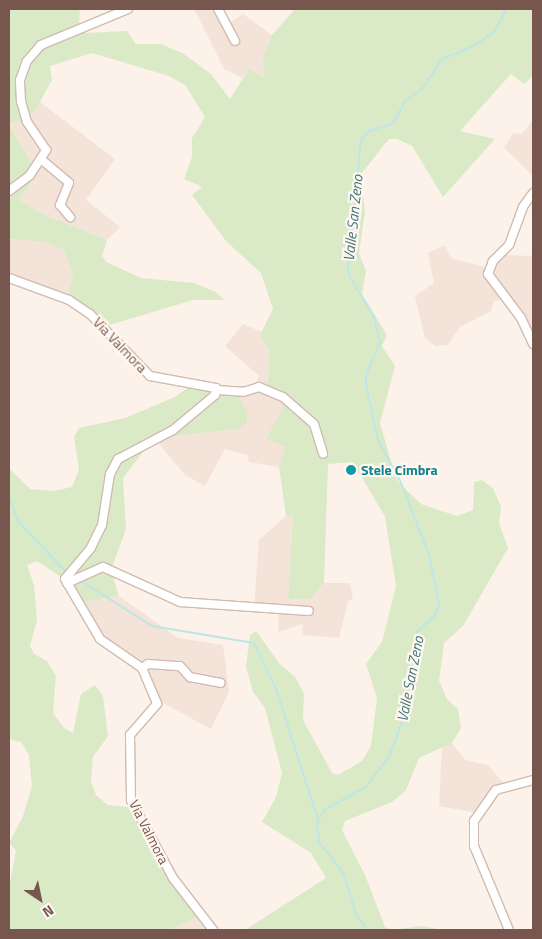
<!DOCTYPE html>
<style>
body{margin:0}
#map{position:relative;width:542px;height:939px;overflow:hidden;background:#fcf2e9;font-family:"Titillium Web",sans-serif}
div>[style]{position:absolute}
[style*='--x']{left:calc(var(--x)*1px);top:calc(var(--y)*1px);width:calc(var(--w)*1px);rotate:calc(var(--a)*1deg)}
.residential>*{inset:0;background:#f4e3d8}
.green>*{inset:0;background:#daeac7}
.stream>*{height:2px;margin:-1px;padding:0 1px;transform-origin:1px;border-radius:1px;background:#bee6e6}
.roads{filter:drop-shadow(1px 0 #d1bbb1) drop-shadow(-1px 0 #d1bbb1) drop-shadow(0 1px #d1bbb1) drop-shadow(0 -1px #d1bbb1)}
.minor>*{height:8px;margin:-4px;padding:0 4px;transform-origin:4px;border-radius:4px;background:#fff}
.dots>*{width:14px;height:14px;translate:-50% -50%;box-sizing:border-box;border:2px solid #fff7f0;border-radius:50%}
span{translate:-50% -50%;white-space:nowrap;text-align:center;line-height:1.15;-webkit-text-stroke:4.5px #fff7f0;paint-order:stroke}
.street-label{font-size:14px;color:#77564d}
.culture-label{font-size:14px;color:#0d838f;font-weight:700}
.left{translate:0 -50%;text-align:left}
.water-label{font-size:15px;color:#40797c;font-style:italic}
.frame{position:absolute;inset:0;border:10px solid #77564d;pointer-events:none}
.north{position:absolute;left:15px;top:874px;width:50px;height:50px;-webkit-text-stroke:4px #fff7f0;paint-order:stroke;rotate:146deg;font-size:14px;font-weight:700;line-height:20px;text-align:center;color:#77564d}
.north::after{content:'';display:block;margin:auto;width:18px;height:22px;background:#77564d;clip-path:polygon(50% 0,100% 100%,50% 72%,0 100%)}
</style>
<div id="map">
<div class="residential">
<i style="clip-path:polygon(194px 9px,222px 9px,230px 23px,243px 14px,272px 35px,263px 59px,264px 77px,249px 69px,243px 78px,224px 69px)"></i>
<i style="clip-path:polygon(40px 102px,115px 159px,86px 200px,120px 227px,107px 240px,40px 213px,19px 199px,38px 174px,9px 123px,25px 122px)"></i>
<i style="clip-path:polygon(533px 120px,533px 176px,504px 148px,513px 133px,522px 134px)"></i>
<i style="clip-path:polygon(9px 239px,44px 242px,64px 250px,73px 276px,66px 299px,9px 280px)"></i>
<i style="clip-path:polygon(445px 245px,451px 258px,488px 268px,501px 255px,533px 256px,533px 344px,506px 298px,494px 301px,491px 311px,460px 327px,448px 345px,435px 346px,425px 338px,415px 296px,434px 283px,428px 253px)"></i>
<i style="clip-path:polygon(243px 324px,262px 332px,260px 335px,269px 350px,268px 384px,289px 397px,266px 439px,285px 447px,279px 467px,249px 462px,248px 455px,225px 449px,205px 486px,185px 475px,154px 438px,238px 429px,247px 423px,237px 393px,255px 384px,259px 376px,225px 346px)"></i>
<i style="clip-path:polygon(288px 514px,293px 515px,288px 599px,311px 599px,324px 583px,350px 583px,353px 599px,348px 601px,339px 638px,302px 635px,303px 624px,278px 632px,279px 610px,254px 608px,259px 540px)"></i>
<i style="clip-path:polygon(119px 596px,178px 638px,223px 645px,229px 692px,211px 729px,154px 698px,141px 667px,110px 648px,77px 603px)"></i>
<i style="clip-path:polygon(452px 743px,465px 760px,488px 765px,505px 785px,477px 813px,439px 806px,442px 746px)"></i>
<i style="clip-path:polygon(202px 915px,210px 930px,169px 930px)"></i>
</div>
<div class="green">
<i style="clip-path:polygon(9px 9px,80px 9px,79px 24px,84px 33px,127px 31px,136px 44px,161px 44px,184px 54px,211px 74px,230px 99px,249px 69px,264px 77px,263px 58px,272px 35px,295px 9px,533px 9px,533px 76px,524px 84px,511px 74px,460px 131px,495px 139px,443px 197px,412px 146px,397px 139px,389px 139px,361px 174px,365px 212px,359px 253px,366px 271px,362px 294px,387px 335px,382px 346px,395px 366px,380px 423px,394px 472px,398px 482px,421px 504px,457px 516px,473px 510px,474px 482px,482px 480px,493px 488px,501px 507px,499px 523px,508px 548px,463px 626px,444px 643px,439px 681px,447px 699px,458px 709px,461px 728px,452px 743px,419px 758px,406px 790px,392px 802px,345px 821px,342px 830px,365px 875px,385px 927px,392px 930px,422px 926px,443px 930px,245px 930px,326px 878px,311px 853px,262px 822px,276px 797px,282px 773px,265px 708px,253px 692px,246px 667px,250px 635px,256px 631px,279px 663px,295px 677px,304px 694px,303px 720px,332px 773px,338px 775px,362px 761px,371px 746px,377px 698px,366px 664px,382px 642px,396px 586px,385px 517px,353px 462px,328px 464px,324px 583px,311px 599px,288px 599px,293px 515px,286px 515px,279px 467px,285px 447px,266px 439px,288px 397px,268px 385px,269px 350px,260px 335px,273px 309px,261px 273px,226px 241px,192px 195px,202px 187px,184px 179px,192px 157px,192px 138px,205px 117px,185px 85px,169px 76px,92px 53px,50px 66px,52px 80px,36px 109px,25px 122px,9px 123px)"></i>
<i style="clip-path:polygon(9px 124px,38px 174px,19px 199px,40px 213px,107px 240px,102px 256px,106px 262px,141px 278px,194px 283px,216px 292px,224px 300px,193px 300px,103px 327px,66px 299px,73px 276px,64px 250px,44px 242px,9px 239px)"></i>
<i style="clip-path:polygon(193px 384px,237px 393px,247px 412px,247px 423px,238px 429px,154px 438px,123px 478px,126px 529px,111px 570px,119px 596px,77px 603px,64px 579px,37px 561px,27px 565px,34px 585px,37px 620px,30px 646px,34px 654px,47px 661px,56px 676px,53px 713px,64px 728px,73px 733px,81px 694px,95px 685px,103px 696px,108px 736px,93px 757px,91px 781px,96px 795px,108px 805px,137px 808px,202px 915px,169px 930px,9px 930px,9px 888px,16px 850px,9px 843px,23px 816px,32px 786px,29px 755px,21px 742px,9px 739px,9px 468px,30px 489px,54px 491px,72px 487px,79px 470px,74px 437px,79px 428px,125px 418px,175px 397px)"></i>
</div>
<div class="stream">
<i style="--x:9;--y:498;--w:25;--a:69"></i>
<i style="--x:18;--y:521;--w:69;--a:46.8"></i>
<i style="--x:80;--y:580;--w:85;--a:32.6"></i>
<i style="--x:152;--y:626;--w:103;--a:9.5"></i>
<i style="--x:254;--y:643;--w:51;--a:64.4"></i>
<i style="--x:276;--y:689;--w:138;--a:72.2"></i>
<i style="--x:368;--y:930;--w:19;--a:-129"></i>
<i style="--x:356;--y:915;--w:43;--a:-106.3"></i>
<i style="--x:344;--y:874;--w:41;--a:-128"></i>
<i style="--x:319;--y:842;--w:19;--a:-96"></i>
<i style="--x:317;--y:823;--w:15;--a:-62"></i>
<i style="--x:324;--y:810;--w:48;--a:-28.7"></i>
<i style="--x:366;--y:787;--w:38;--a:-53"></i>
<i style="--x:389;--y:757;--w:51;--a:-69.4"></i>
<i style="--x:407;--y:709;--w:78;--a:-82.6"></i>
<i style="--x:417;--y:632;--w:26;--a:-43"></i>
<i style="--x:436;--y:614;--w:10;--a:-73"></i>
<i style="--x:439;--y:604;--w:50;--a:-101.5"></i>
<i style="--x:429;--y:555;--w:75;--a:-111.1"></i>
<i style="--x:402;--y:485;--w:51;--a:-118.1"></i>
<i style="--x:378;--y:440;--w:51;--a:-102.4"></i>
<i style="--x:367;--y:390;--w:15;--a:-94"></i>
<i style="--x:366;--y:375;--w:36;--a:-67"></i>
<i style="--x:380;--y:342;--w:26;--a:-103"></i>
<i style="--x:374;--y:317;--w:49;--a:-120.8"></i>
<i style="--x:349;--y:275;--w:8;--a:-97"></i>
<i style="--x:348;--y:267;--w:128;--a:-84.2"></i>
<i style="--x:361;--y:140;--w:12;--a:-48"></i>
<i style="--x:369;--y:131;--w:25;--a:-18"></i>
<i style="--x:393;--y:123;--w:25;--a:-61"></i>
<i style="--x:405;--y:101;--w:22;--a:-36"></i>
<i style="--x:423;--y:88;--w:35;--a:-57"></i>
<i style="--x:442;--y:59;--w:32;--a:-22"></i>
<i style="--x:472;--y:47;--w:27;--a:-34"></i>
<i style="--x:494;--y:32;--w:26;--a:-61"></i>
</div>
<div class="roads">
<div class="minor">
<i style="--x:218;--y:9;--w:36;--a:62"></i>
<i style="--x:42;--y:160;--w:35;--a:40"></i>
<i style="--x:69;--y:183;--w:24;--a:112"></i>
<i style="--x:60;--y:205;--w:16;--a:50"></i>
<i style="--x:9;--y:191;--w:26;--a:-37"></i>
<i style="--x:30;--y:175;--w:30;--a:-57"></i>
<i style="--x:46;--y:150;--w:34;--a:-124"></i>
<i style="--x:27;--y:122;--w:22;--a:-106"></i>
<i style="--x:21;--y:101;--w:21;--a:-93"></i>
<i style="--x:20;--y:80;--w:20;--a:-70"></i>
<i style="--x:27;--y:61;--w:21;--a:-49"></i>
<i style="--x:41;--y:45;--w:94;--a:-22.5"></i>
<i style="--x:533;--y:193;--w:17;--a:126"></i>
<i style="--x:523;--y:207;--w:40;--a:110.2"></i>
<i style="--x:509;--y:245;--w:23;--a:135"></i>
<i style="--x:493;--y:261;--w:14;--a:111"></i>
<i style="--x:488;--y:274;--w:55;--a:53.1"></i>
<i style="--x:521;--y:318;--w:29;--a:65"></i>
<i style="--x:9;--y:278;--w:64;--a:20.1"></i>
<i style="--x:69;--y:300;--w:25;--a:34"></i>
<i style="--x:90;--y:314;--w:86;--a:45.9"></i>
<i style="--x:150;--y:376;--w:67;--a:10.3"></i>
<i style="--x:216;--y:388;--w:7;--a:98"></i>
<i style="--x:215;--y:395;--w:55;--a:140.2"></i>
<i style="--x:173;--y:430;--w:62;--a:152.2"></i>
<i style="--x:118;--y:459;--w:17;--a:118"></i>
<i style="--x:110;--y:474;--w:52;--a:98.9"></i>
<i style="--x:102;--y:525;--w:25;--a:116"></i>
<i style="--x:91;--y:548;--w:40;--a:130"></i>
<i style="--x:65;--y:579;--w:69;--a:59.7"></i>
<i style="--x:100;--y:639;--w:51;--a:34.6"></i>
<i style="--x:142;--y:668;--w:39;--a:67"></i>
<i style="--x:157;--y:704;--w:41;--a:131.1"></i>
<i style="--x:130;--y:735;--w:65;--a:89.1"></i>
<i style="--x:131;--y:800;--w:89;--a:61.7"></i>
<i style="--x:173;--y:878;--w:66;--a:52.4"></i>
<i style="--x:217;--y:390;--w:26;--a:4"></i>
<i style="--x:243;--y:392;--w:17;--a:-17"></i>
<i style="--x:259;--y:387;--w:26;--a:23"></i>
<i style="--x:283;--y:397;--w:41;--a:41.1"></i>
<i style="--x:314;--y:424;--w:31;--a:73"></i>
<i style="--x:67;--y:583;--w:39;--a:-24"></i>
<i style="--x:103;--y:567;--w:85;--a:24.4"></i>
<i style="--x:180;--y:602;--w:129;--a:4"></i>
<i style="--x:142;--y:668;--w:7;--a:-34"></i>
<i style="--x:148;--y:664;--w:32;--a:4"></i>
<i style="--x:180;--y:666;--w:15;--a:48"></i>
<i style="--x:190;--y:677;--w:31;--a:11"></i>
<i style="--x:509;--y:930;--w:91;--a:-112.6"></i>
<i style="--x:474;--y:846;--w:25;--a:-90"></i>
<i style="--x:474;--y:821;--w:38;--a:-55"></i>
<i style="--x:496;--y:790;--w:38;--a:-15"></i>
</div>
</div>
<div class="dots">
<i style="left:351px;top:470px;background:#0f9aa8"></i>
</div>
<div class="street-label">
<span style="left:120px;top:345px;rotate:46deg">Via Valmora</span>
<span style="left:149px;top:832px;rotate:63deg">Via Valmora</span>
</div>
<div class="culture-label">
<span class="left" style="left:361px;top:470px">Stele Cimbra</span>
</div>
<div class="water-label">
<span style="left:353px;top:218px;rotate:-84deg">Valle San Zeno</span>
<span style="left:410px;top:679px;rotate:-79deg">Valle San Zeno</span>
</div>
<div class="frame"></div>
<div class="north">N</div>
</div>
